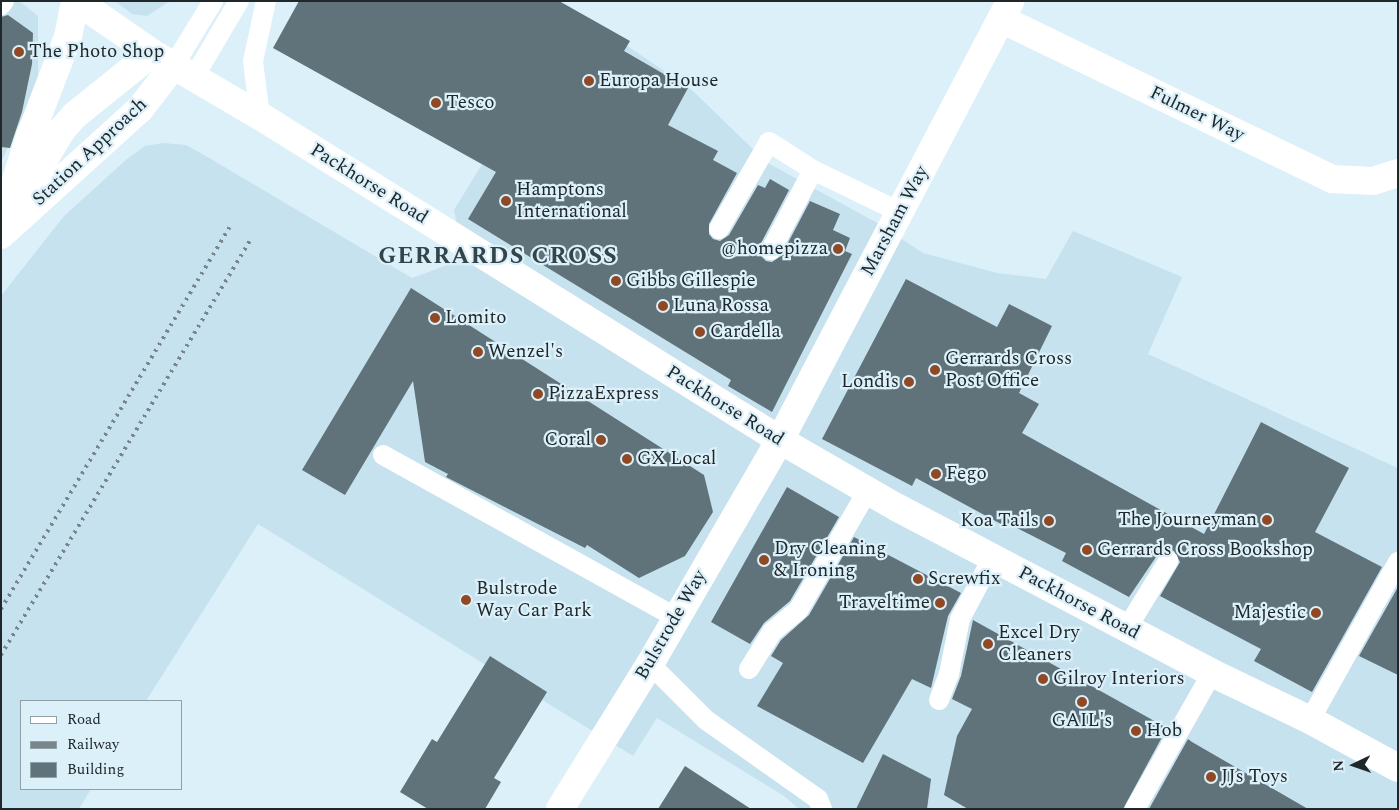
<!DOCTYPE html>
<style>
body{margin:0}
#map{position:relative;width:1399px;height:810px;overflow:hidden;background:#dbf0f9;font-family:Spectral,serif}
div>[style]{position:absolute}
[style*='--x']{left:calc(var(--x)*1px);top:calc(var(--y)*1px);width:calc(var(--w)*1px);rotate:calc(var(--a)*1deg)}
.built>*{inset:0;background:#c6e2ef}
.building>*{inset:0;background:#60727a}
.lane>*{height:20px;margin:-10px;padding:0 10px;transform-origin:10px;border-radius:10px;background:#fff}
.street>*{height:28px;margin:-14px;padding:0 14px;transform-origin:14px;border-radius:14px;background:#fff}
.secondary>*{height:28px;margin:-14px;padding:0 14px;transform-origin:14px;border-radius:14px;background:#fff}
.rail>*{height:4px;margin-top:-2px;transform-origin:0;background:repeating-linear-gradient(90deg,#78858b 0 2.5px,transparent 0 7.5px)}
.dots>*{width:14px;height:14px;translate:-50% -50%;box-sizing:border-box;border:2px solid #dbf0f9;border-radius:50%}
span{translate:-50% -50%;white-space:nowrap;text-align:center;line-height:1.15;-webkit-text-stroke:4.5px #dbf0f9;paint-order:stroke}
.poi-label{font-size:19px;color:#20272b}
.left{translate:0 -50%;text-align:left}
.right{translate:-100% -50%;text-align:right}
.street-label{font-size:19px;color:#20272b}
.district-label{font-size:24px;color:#33444b;font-weight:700;letter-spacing:1px}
.frame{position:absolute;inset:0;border:2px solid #20272b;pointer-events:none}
.legend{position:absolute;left:20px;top:700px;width:162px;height:90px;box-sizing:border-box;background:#dbf0f9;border:1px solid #90a0a7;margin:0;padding:6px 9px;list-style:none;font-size:15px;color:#20272b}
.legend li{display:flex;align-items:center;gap:10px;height:25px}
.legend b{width:25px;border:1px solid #90a0a7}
.north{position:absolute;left:1329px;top:740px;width:50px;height:50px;-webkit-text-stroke:4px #dbf0f9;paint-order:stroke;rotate:267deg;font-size:14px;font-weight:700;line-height:20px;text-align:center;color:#20272b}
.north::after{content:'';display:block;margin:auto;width:18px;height:22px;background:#20272b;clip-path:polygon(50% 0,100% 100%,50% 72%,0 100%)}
</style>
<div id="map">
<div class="built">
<i style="clip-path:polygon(1px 1px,19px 1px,38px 16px,38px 84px,1px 162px)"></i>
<i style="clip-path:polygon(115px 1px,170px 1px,147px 16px,132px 14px)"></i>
<i style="clip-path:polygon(576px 11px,692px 90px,766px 162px,879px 224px,923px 253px,997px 273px,1046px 279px,1073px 231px,1182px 277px,1148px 354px,1398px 468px,1398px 809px,799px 809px,784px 796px,657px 718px,633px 756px,258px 524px,146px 701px,21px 701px,21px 789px,91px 789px,79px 809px,1px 809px,1px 296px,64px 216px,127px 159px,145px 146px,163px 143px,186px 145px,211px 159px,412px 278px,464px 259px,454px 210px)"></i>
</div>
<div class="building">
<i style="clip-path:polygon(299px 1px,559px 1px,630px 41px,624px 51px,688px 88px,668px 125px,718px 151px,713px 160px,737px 173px,709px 224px,709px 234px,713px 239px,720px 241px,729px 235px,758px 185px,765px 188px,770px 179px,789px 190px,760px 245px,761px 256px,766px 261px,772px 262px,781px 256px,810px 201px,840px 214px,833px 230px,850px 238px,845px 251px,852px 254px,772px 412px,728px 386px,731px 380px,468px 219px,496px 172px,273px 48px)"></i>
<i style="clip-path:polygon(8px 15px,33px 33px,32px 64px,22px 112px,10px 148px,1px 147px,1px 17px)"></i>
<i style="clip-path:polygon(906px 279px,997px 327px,1009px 304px,1052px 326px,1019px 393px,1039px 404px,1022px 433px,1204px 534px,1261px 422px,1349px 468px,1315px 532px,1382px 567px,1312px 692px,1254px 661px,1261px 649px,1160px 596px,1180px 562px,1174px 551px,1168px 549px,1158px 554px,1129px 597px,1062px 561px,1066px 553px,1003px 521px,1001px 524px,916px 478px,912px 486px,822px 439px)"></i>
<i style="clip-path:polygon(411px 288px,704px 475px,713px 512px,685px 556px,639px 578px,587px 545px,585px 548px,446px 477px,448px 474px,425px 462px,413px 381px,345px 495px,302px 470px)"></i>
<i style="clip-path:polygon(787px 487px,839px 517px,790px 601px,764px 623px,750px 644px,711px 622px)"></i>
<i style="clip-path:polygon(854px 537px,961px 593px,948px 616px,931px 688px,912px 679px,863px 763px,757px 706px,783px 663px,771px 656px,781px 640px,809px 615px)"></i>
<i style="clip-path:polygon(1398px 587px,1398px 675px,1359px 656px)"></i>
<i style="clip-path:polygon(973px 620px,1167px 728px,1123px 809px,968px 809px,944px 795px,957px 736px,972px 709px,952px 699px,961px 676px)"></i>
<i style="clip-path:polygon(490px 656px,547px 692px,494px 778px,501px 782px,485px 809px,428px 809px,400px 792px,432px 739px,437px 742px)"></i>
<i style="clip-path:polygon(1188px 739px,1192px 742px,1308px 809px,1149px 809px)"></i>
<i style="clip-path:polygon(883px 754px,931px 779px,927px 809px,856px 809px)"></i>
<i style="clip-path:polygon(685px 766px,751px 809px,658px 809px)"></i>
</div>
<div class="lane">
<i style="--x:1;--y:5;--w:5;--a:-53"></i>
<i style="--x:174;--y:65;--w:75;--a:-58.6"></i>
<i style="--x:194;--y:77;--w:88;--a:-59.4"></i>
<i style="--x:260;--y:116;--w:55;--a:-97.3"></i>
<i style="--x:253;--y:61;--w:61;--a:-77.8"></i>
<i style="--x:719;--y:229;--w:100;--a:-60.1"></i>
<i style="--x:769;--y:142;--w:52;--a:32.5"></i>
<i style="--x:813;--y:170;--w:97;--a:25.8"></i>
<i style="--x:771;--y:250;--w:90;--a:-62.3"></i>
<i style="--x:383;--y:455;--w:334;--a:29"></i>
<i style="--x:1127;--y:628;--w:79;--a:-58.5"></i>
<i style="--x:650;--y:664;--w:79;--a:45"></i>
<i style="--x:706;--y:720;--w:137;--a:35.2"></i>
<i style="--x:818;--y:799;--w:11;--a:68"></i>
<i style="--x:749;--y:669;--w:44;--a:-58.1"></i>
<i style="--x:772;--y:632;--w:35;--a:-40"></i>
<i style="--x:799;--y:609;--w:138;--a:-59.9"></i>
<i style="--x:939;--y:700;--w:28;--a:-69"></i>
<i style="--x:949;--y:674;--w:56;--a:-78.7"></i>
<i style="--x:960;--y:619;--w:70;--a:-62"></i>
<i style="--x:1310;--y:720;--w:181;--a:-60.9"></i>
<i style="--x:1135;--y:809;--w:156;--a:-60.5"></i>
</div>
<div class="street">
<i style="--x:1001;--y:19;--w:368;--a:25.8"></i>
<i style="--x:1332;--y:179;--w:41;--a:2.8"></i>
<i style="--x:1373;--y:181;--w:26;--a:-18"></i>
<i style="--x:21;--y:199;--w:79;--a:-59.5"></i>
<i style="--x:61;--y:131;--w:21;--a:-49"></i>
<i style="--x:75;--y:115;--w:99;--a:-38.8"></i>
<i style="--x:1;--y:226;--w:95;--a:-72.1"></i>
<i style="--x:30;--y:136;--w:106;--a:-69"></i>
<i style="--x:68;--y:37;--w:37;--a:-79"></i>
<i style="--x:1;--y:235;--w:188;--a:-42.2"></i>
<i style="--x:140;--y:109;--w:56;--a:-52.3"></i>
<i style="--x:560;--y:809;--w:171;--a:-58.2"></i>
<i style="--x:650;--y:664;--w:259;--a:-59.9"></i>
<i style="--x:780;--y:440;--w:496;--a:-62.3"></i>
</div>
<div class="secondary">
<i style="--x:77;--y:1;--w:91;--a:34.7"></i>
<i style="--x:152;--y:53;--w:125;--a:30.3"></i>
<i style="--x:260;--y:116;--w:613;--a:31.93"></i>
<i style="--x:780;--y:440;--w:136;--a:30"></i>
<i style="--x:898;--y:508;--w:355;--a:27.7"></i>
<i style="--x:1212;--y:673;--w:109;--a:25.6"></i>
<i style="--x:1310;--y:720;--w:100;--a:28.6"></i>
</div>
<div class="rail">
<i style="--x:1;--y:609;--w:445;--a:-59.1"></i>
<i style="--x:1;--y:655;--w:483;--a:-59"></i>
</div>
<div class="dots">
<i style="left:19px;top:52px;background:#904925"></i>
<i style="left:589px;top:81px;background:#904925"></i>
<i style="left:436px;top:103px;background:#904925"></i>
<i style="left:506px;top:201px;background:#904925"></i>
<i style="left:838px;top:249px;background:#904925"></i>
<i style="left:616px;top:281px;background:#904925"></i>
<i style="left:663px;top:306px;background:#904925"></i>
<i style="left:435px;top:318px;background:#904925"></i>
<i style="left:700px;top:332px;background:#904925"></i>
<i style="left:478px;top:352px;background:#904925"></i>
<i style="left:935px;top:370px;background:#904925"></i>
<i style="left:909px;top:382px;background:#904925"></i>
<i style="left:538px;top:394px;background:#904925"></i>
<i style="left:601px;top:440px;background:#904925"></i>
<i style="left:627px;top:459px;background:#904925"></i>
<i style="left:936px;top:474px;background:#904925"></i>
<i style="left:1267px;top:520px;background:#904925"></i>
<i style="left:1049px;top:521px;background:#904925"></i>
<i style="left:1087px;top:550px;background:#904925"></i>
<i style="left:764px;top:560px;background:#904925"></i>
<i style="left:918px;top:579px;background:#904925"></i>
<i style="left:466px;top:600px;background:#904925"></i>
<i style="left:940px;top:603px;background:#904925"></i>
<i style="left:1316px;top:613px;background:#904925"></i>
<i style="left:988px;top:644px;background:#904925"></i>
<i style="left:1043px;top:679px;background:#904925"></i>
<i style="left:1082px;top:702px;background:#904925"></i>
<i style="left:1136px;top:731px;background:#904925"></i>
<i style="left:1211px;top:777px;background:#904925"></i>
</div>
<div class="poi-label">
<span class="left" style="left:29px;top:52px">The Photo Shop</span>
<span class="left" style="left:599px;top:81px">Europa House</span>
<span class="left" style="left:446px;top:103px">Tesco</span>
<span class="left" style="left:516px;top:201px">Hamptons<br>International</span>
<span class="right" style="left:828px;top:249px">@homepizza</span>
<span class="left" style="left:626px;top:281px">Gibbs Gillespie</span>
<span class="left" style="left:673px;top:306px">Luna Rossa</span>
<span class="left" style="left:445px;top:318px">Lomito</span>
<span class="left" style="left:710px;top:332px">Cardella</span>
<span class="left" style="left:488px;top:352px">Wenzel's</span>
<span class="left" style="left:945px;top:370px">Gerrards Cross<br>Post Office</span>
<span class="right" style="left:899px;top:382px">Londis</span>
<span class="left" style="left:548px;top:394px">PizzaExpress</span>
<span class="right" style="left:591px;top:440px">Coral</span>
<span class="left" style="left:637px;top:459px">GX Local</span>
<span class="left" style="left:946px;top:474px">Fego</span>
<span class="right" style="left:1257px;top:520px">The Journeyman</span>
<span class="right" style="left:1039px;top:521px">Koa Tails</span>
<span class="left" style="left:774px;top:560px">Dry Cleaning<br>&amp; Ironing</span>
<span class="left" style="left:1097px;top:550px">Gerrards Cross Bookshop</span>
<span class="left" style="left:928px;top:579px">Screwfix</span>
<span class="left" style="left:476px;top:600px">Bulstrode<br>Way Car Park</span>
<span class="right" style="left:930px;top:603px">Traveltime</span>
<span class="right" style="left:1306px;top:613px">Majestic</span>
<span class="left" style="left:998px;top:644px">Excel Dry<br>Cleaners</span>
<span class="left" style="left:1053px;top:679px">Gilroy Interiors</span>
<span style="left:1082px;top:721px">GAIL's</span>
<span class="left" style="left:1146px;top:731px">Hob</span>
<span class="left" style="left:1221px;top:777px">JJs Toys</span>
</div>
<div class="street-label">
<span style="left:1197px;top:114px;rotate:26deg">Fulmer Way</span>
<span style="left:90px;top:152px;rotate:-43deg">Station Approach</span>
<span style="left:369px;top:184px;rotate:32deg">Packhorse Road</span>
<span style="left:895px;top:221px;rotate:-62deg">Marsham Way</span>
<span style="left:725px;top:406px;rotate:32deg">Packhorse Road</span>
<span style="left:1079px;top:603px;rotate:28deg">Packhorse Road</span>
<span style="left:671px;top:625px;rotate:-60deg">Bulstrode Way</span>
</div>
<div class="district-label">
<span style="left:498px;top:257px">GERRARDS CROSS</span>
</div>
<div class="frame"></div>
<ul class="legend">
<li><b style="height:6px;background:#fff"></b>Road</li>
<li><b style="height:6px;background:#78858b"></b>Railway</li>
<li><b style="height:14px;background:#60727a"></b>Building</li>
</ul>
<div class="north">N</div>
</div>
